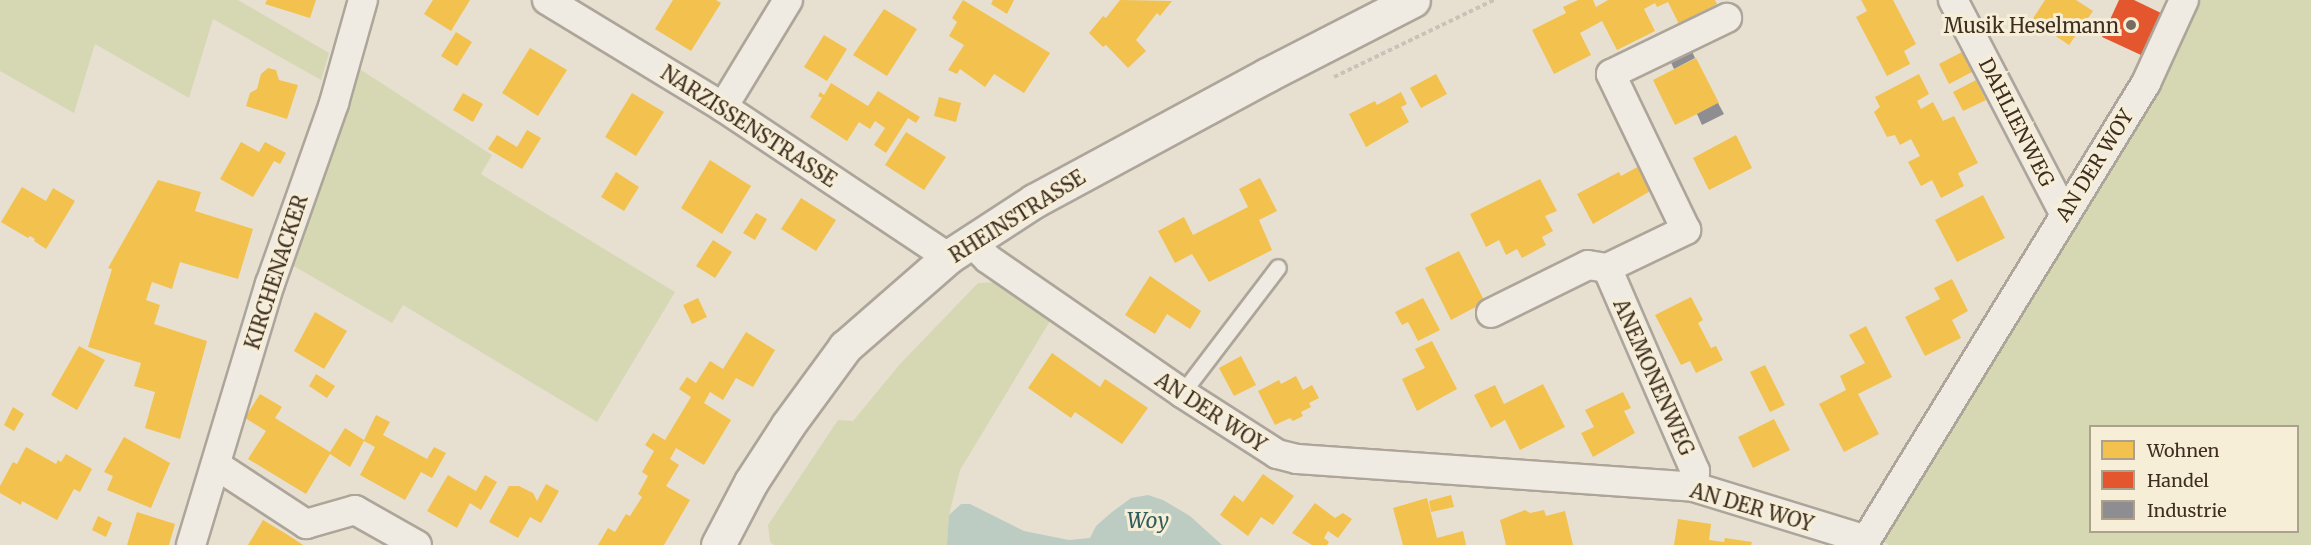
<!DOCTYPE html>
<style>
body{margin:0}
#map{position:relative;width:2311px;height:545px;overflow:hidden;background:#e7e0d1;font-family:Merriweather,serif}
div>[style]{position:absolute}
[style*='--x']{left:calc(var(--x)*1px);top:calc(var(--y)*1px);width:calc(var(--w)*1px);rotate:calc(var(--a)*1deg)}
.green>*{inset:0;background:#d6d7b3}
.water>*{inset:0;background:#bcccc2}
.homes>*{inset:0;background:#f2c14e}
.shops>*{inset:0;background:#e4572e}
.industry>*{inset:0;background:#8d8d92}
.path>*{height:4px;margin-top:-2px;transform-origin:0;background:repeating-linear-gradient(90deg,#c8c2b9 0 4.5px,transparent 0 7.5px)}
.roads{filter:drop-shadow(2px 0 #ada599) drop-shadow(-2px 0 #ada599) drop-shadow(0 2px #ada599) drop-shadow(0 -2px #ada599)}
.lane>*{height:15px;margin:-7.5px;padding:0 7.5px;transform-origin:7.5px;border-radius:7.5px;background:#efebe3}
.street>*{height:28px;margin:-14px;padding:0 14px;transform-origin:14px;border-radius:14px;background:#efebe3}
.secondary>*{height:33px;margin:-16.5px;padding:0 16.5px;transform-origin:16.5px;border-radius:16.5px;background:#efebe3}
.dots>*{width:16px;height:16px;translate:-50% -50%;box-sizing:border-box;border:3px solid #f7eed8;border-radius:50%}
span{translate:-50% -50%;white-space:nowrap;text-align:center;line-height:1.15;-webkit-text-stroke:6px #f7eed8;paint-order:stroke}
.poi-label{font-size:20px;color:#3d2e20}
.right{translate:-100% -50%;text-align:right}
.street-label{font-size:20px;color:#3d2e20}
.water-label{font-size:21px;color:#2f5d5a;font-style:italic}
.legend{position:absolute;left:2089px;top:425px;width:210px;height:108px;box-sizing:border-box;background:#f7eed8;border:2px solid #ada18e;margin:0;padding:8px 10px;list-style:none;font-size:18px;color:#3d2e20}
.legend li{display:flex;align-items:center;gap:12px;height:30px}
.legend b{width:30px;border:2px solid #ada18e}
</style>
<div id="map">
<div class="green">
<i style="clip-path:polygon(0 0,238px 0,329px 53px,321px 80px,213px 19px,189px 98px,95px 44px,74px 113px,0 71px)"></i>
<i style="clip-path:polygon(evenodd,2192px 0,2311px 0,2311px 545px,1889px 545px,1879px 539px,2192px 0,2090px 426px,2298px 426px,2298px 532px,2090px 532px,2090px 426px)"></i>
<i style="clip-path:polygon(355px 66px,492px 155px,481px 174px,675px 292px,597px 422px,403px 305px,392px 323px,292px 265px)"></i>
<i style="clip-path:polygon(1003px 282px,1053px 316px,960px 470px,949px 515px,947px 545px,774px 545px,770px 542px,768px 525px,838px 420px,853px 421px,900px 364px,978px 283px)"></i>
</div>
<div class="water">
<i style="clip-path:polygon(1148px 495px,1163px 500px,1190px 516px,1222px 545px,947px 545px,949px 515px,961px 504px,970px 504px,1024px 531px,1069px 540px,1090px 538px,1096px 526px,1112px 512px,1131px 498px)"></i>
</div>
<div class="homes">
<i style="clip-path:polygon(267px 0,316px 0,310px 18px,265px 4px)"></i>
<i style="clip-path:polygon(433px 0,470px 0,451px 31px,424px 14px)"></i>
<i style="clip-path:polygon(673px 0,716px 0,721px 3px,691px 51px,655px 29px)"></i>
<i style="clip-path:polygon(963px 0,1050px 53px,1024px 93px,994px 74px,985px 87px,960px 69px,957px 74px,948px 70px,964px 45px,949px 36px,957px 22px,952px 18px)"></i>
<i style="clip-path:polygon(993px 0,1014px 0,1007px 14px,991px 4px)"></i>
<i style="clip-path:polygon(1120px 0,1172px 1px,1160px 16px,1157px 13px,1136px 40px,1146px 51px,1128px 68px,1106px 45px,1103px 47px,1089px 33px,1103px 16px,1106px 18px)"></i>
<i style="clip-path:polygon(1578px 0,1593px 0,1596px 7px,1608px 0,1715px 0,1717px 4px,1679px 24px,1668px 2px,1657px 7px,1655px 3px,1644px 9px,1655px 31px,1617px 50px,1602px 21px,1580px 33px,1591px 55px,1554px 74px,1532px 30px,1566px 13px,1563px 7px)"></i>
<i style="clip-path:polygon(1861px 0,1893px 0,1916px 44px,1904px 51px,1910px 64px,1887px 76px,1856px 17px,1867px 11px)"></i>
<i style="clip-path:polygon(2045px 0,2076px 0,2093px 11px,2069px 45px,2032px 20px)"></i>
<i style="clip-path:polygon(884px 9px,917px 29px,887px 76px,853px 55px)"></i>
<i style="clip-path:polygon(456px 32px,472px 42px,457px 66px,441px 56px)"></i>
<i style="clip-path:polygon(824px 35px,847px 49px,827px 81px,804px 67px)"></i>
<i style="clip-path:polygon(530px 48px,567px 70px,538px 116px,502px 93px)"></i>
<i style="clip-path:polygon(1962px 52px,1972px 72px,1949px 84px,1939px 64px)"></i>
<i style="clip-path:polygon(1696px 58px,1719px 103px,1675px 125px,1653px 80px)"></i>
<i style="clip-path:polygon(268px 68px,276px 70px,279px 80px,298px 85px,287px 119px,246px 106px,250px 93px,257px 89px,261px 74px)"></i>
<i style="clip-path:polygon(1436px 74px,1447px 94px,1421px 108px,1410px 88px)"></i>
<i style="clip-path:polygon(1919px 74px,1929px 94px,1917px 101px,1921px 109px,1933px 102px,1943px 121px,1954px 116px,1978px 163px,1958px 173px,1964px 186px,1941px 198px,1932px 180px,1921px 186px,1908px 162px,1920px 156px,1911px 139px,1900px 145px,1895px 135px,1887px 137px,1874px 112px,1880px 107px,1875px 97px)"></i>
<i style="clip-path:polygon(1976px 80px,1986px 100px,1963px 111px,1953px 92px)"></i>
<i style="clip-path:polygon(831px 83px,868px 106px,878px 91px,920px 117px,916px 123px,908px 118px,886px 153px,874px 145px,885px 128px,875px 121px,870px 129px,859px 122px,847px 141px,810px 117px,822px 98px,818px 96px,820px 92px,824px 95px)"></i>
<i style="clip-path:polygon(1401px 92px,1407px 104px,1401px 107px,1409px 122px,1366px 147px,1349px 114px,1375px 101px,1377px 105px)"></i>
<i style="clip-path:polygon(463px 93px,483px 104px,473px 122px,453px 110px)"></i>
<i style="clip-path:polygon(632px 93px,664px 112px,636px 156px,605px 137px)"></i>
<i style="clip-path:polygon(939px 97px,961px 103px,956px 122px,934px 116px)"></i>
<i style="clip-path:polygon(527px 130px,541px 138px,522px 169px,488px 149px,497px 135px,517px 147px)"></i>
<i style="clip-path:polygon(906px 132px,946px 157px,924px 190px,885px 165px)"></i>
<i style="clip-path:polygon(1736px 135px,1752px 168px,1709px 190px,1693px 158px)"></i>
<i style="clip-path:polygon(241px 142px,259px 152px,265px 142px,286px 153px,280px 164px,274px 161px,253px 197px,220px 179px)"></i>
<i style="clip-path:polygon(710px 160px,751px 186px,722px 234px,681px 208px)"></i>
<i style="clip-path:polygon(1641px 165px,1654px 189px,1593px 224px,1577px 194px,1619px 172px,1621px 176px)"></i>
<i style="clip-path:polygon(616px 172px,639px 187px,624px 211px,601px 197px)"></i>
<i style="clip-path:polygon(1260px 178px,1277px 211px,1259px 220px,1272px 250px,1209px 282px,1192px 254px,1175px 263px,1158px 231px,1184px 217px,1193px 235px,1248px 207px,1239px 189px)"></i>
<i style="clip-path:polygon(1540px 179px,1557px 211px,1545px 216px,1553px 231px,1542px 237px,1546px 245px,1522px 258px,1517px 249px,1506px 255px,1499px 240px,1486px 247px,1470px 214px)"></i>
<i style="clip-path:polygon(158px 180px,201px 192px,195px 211px,253px 229px,238px 279px,180px 262px,172px 289px,152px 282px,146px 300px,160px 305px,154px 324px,207px 341px,180px 439px,145px 428px,155px 392px,134px 386px,141px 363px,88px 347px,112px 269px,108px 268px)"></i>
<i style="clip-path:polygon(22px 187px,46px 201px,53px 188px,75px 201px,46px 249px,34px 241px,35px 239px,30px 236px,28px 238px,1px 222px)"></i>
<i style="clip-path:polygon(1983px 195px,2005px 238px,1957px 262px,1935px 220px)"></i>
<i style="clip-path:polygon(801px 198px,836px 220px,816px 251px,781px 229px)"></i>
<i style="clip-path:polygon(756px 213px,767px 219px,755px 240px,743px 233px)"></i>
<i style="clip-path:polygon(713px 240px,732px 252px,715px 278px,696px 266px)"></i>
<i style="clip-path:polygon(1459px 251px,1485px 302px,1451px 320px,1425px 268px)"></i>
<i style="clip-path:polygon(1150px 276px,1201px 311px,1190px 329px,1167px 314px,1155px 334px,1125px 315px)"></i>
<i style="clip-path:polygon(1952px 279px,1968px 311px,1952px 320px,1961px 338px,1925px 356px,1905px 317px,1940px 299px,1934px 288px)"></i>
<i style="clip-path:polygon(1691px 297px,1703px 320px,1698px 323px,1711px 348px,1716px 346px,1723px 360px,1696px 373px,1690px 361px,1681px 365px,1655px 315px)"></i>
<i style="clip-path:polygon(698px 298px,707px 317px,692px 324px,683px 305px)"></i>
<i style="clip-path:polygon(1423px 298px,1440px 330px,1418px 341px,1408px 322px,1402px 325px,1395px 312px)"></i>
<i style="clip-path:polygon(315px 312px,347px 331px,324px 369px,294px 351px)"></i>
<i style="clip-path:polygon(1866px 326px,1892px 377px,1858px 394px,1879px 434px,1844px 452px,1819px 404px,1846px 390px,1840px 376px,1865px 363px,1849px 335px)"></i>
<i style="clip-path:polygon(746px 332px,775px 350px,753px 387px,736px 378px,723px 400px,710px 392px,704px 403px,731px 420px,704px 465px,676px 448px,670px 459px,679px 465px,666px 486px,690px 500px,664px 545px,598px 545px,608px 528px,615px 532px,626px 514px,630px 516px,642px 497px,638px 494px,648px 476px,642px 472px,654px 451px,645px 445px,653px 433px,665px 440px,691px 397px,679px 389px,687px 377px,696px 383px,710px 361px,723px 369px)"></i>
<i style="clip-path:polygon(1432px 341px,1457px 389px,1417px 411px,1402px 379px,1425px 368px,1415px 349px)"></i>
<i style="clip-path:polygon(79px 346px,105px 360px,77px 410px,51px 395px)"></i>
<i style="clip-path:polygon(1052px 353px,1100px 387px,1105px 379px,1148px 408px,1122px 444px,1075px 412px,1071px 418px,1028px 388px)"></i>
<i style="clip-path:polygon(1241px 356px,1256px 385px,1234px 396px,1219px 368px)"></i>
<i style="clip-path:polygon(1765px 365px,1785px 405px,1770px 412px,1750px 372px)"></i>
<i style="clip-path:polygon(316px 374px,335px 386px,327px 398px,309px 386px)"></i>
<i style="clip-path:polygon(1296px 376px,1303px 390px,1312px 385px,1319px 398px,1309px 403px,1311px 407px,1301px 412px,1303px 416px,1293px 421px,1290px 418px,1275px 425px,1258px 391px,1279px 380px,1281px 384px)"></i>
<i style="clip-path:polygon(1543px 384px,1565px 427px,1520px 450px,1505px 420px,1491px 428px,1474px 395px,1495px 385px,1504px 404px)"></i>
<i style="clip-path:polygon(1623px 392px,1631px 408px,1624px 411px,1635px 433px,1593px 457px,1581px 433px,1594px 427px,1585px 410px)"></i>
<i style="clip-path:polygon(260px 394px,282px 407px,275px 418px,330px 452px,345px 428px,364px 440px,376px 415px,390px 422px,383px 435px,427px 459px,434px 447px,446px 453px,432px 478px,421px 472px,405px 500px,360px 475px,375px 447px,364px 441px,350px 467px,330px 454px,306px 494px,248px 459px,266px 431px,245px 418px)"></i>
<i style="clip-path:polygon(13px 407px,24px 414px,14px 431px,4px 425px)"></i>
<i style="clip-path:polygon(1774px 419px,1790px 450px,1753px 468px,1738px 437px)"></i>
<i style="clip-path:polygon(124px 437px,170px 463px,151px 508px,107px 490px,113px 476px,104px 472px)"></i>
<i style="clip-path:polygon(26px 447px,56px 464px,58px 460px,61px 462px,66px 454px,92px 469px,80px 492px,74px 489px,57px 520px,22px 501px,21px 505px,0 493px,0 486px,13px 462px,17px 464px)"></i>
<i style="clip-path:polygon(1263px 474px,1294px 496px,1273px 525px,1261px 517px,1248px 536px,1220px 515px,1234px 495px,1243px 502px)"></i>
<i style="clip-path:polygon(448px 475px,476px 491px,485px 475px,497px 482px,481px 510px,470px 503px,457px 528px,427px 511px)"></i>
<i style="clip-path:polygon(546px 484px,559px 491px,541px 523px,530px 517px,518px 538px,489px 522px,509px 486px,519px 486px,533px 493px,537px 501px)"></i>
<i style="clip-path:polygon(1451px 495px,1454px 507px,1431px 512px,1429px 501px)"></i>
<i style="clip-path:polygon(1427px 498px,1437px 538px,1463px 531px,1466px 545px,1403px 545px,1393px 508px)"></i>
<i style="clip-path:polygon(1315px 503px,1335px 518px,1343px 513px,1352px 519px,1338px 538px,1328px 531px,1324px 538px,1329px 542px,1327px 545px,1312px 545px,1292px 533px)"></i>
<i style="clip-path:polygon(1525px 510px,1530px 513px,1544px 510px,1546px 516px,1565px 511px,1573px 545px,1506px 545px,1500px 520px)"></i>
<i style="clip-path:polygon(137px 512px,175px 524px,169px 545px,127px 545px)"></i>
<i style="clip-path:polygon(98px 516px,112px 523px,106px 537px,92px 530px)"></i>
<i style="clip-path:polygon(1678px 519px,1711px 524px,1709px 540px,1724px 542px,1725px 538px,1752px 542px,1751px 545px,1674px 545px)"></i>
<i style="clip-path:polygon(263px 520px,288px 535px,303px 545px,248px 545px)"></i>
</div>
<div class="shops">
<i style="clip-path:polygon(2119px 0,2134px 0,2161px 13px,2141px 55px,2102px 37px)"></i>
</div>
<div class="industry">
<i style="clip-path:polygon(1690px 47px,1695px 58px,1674px 69px,1669px 58px)"></i>
<i style="clip-path:polygon(1718px 103px,1724px 114px,1702px 125px,1697px 114px)"></i>
</div>
<div class="path">
<i style="--x:1334;--y:77;--w:178;--a:-25.7"></i>
</div>
<div class="roads">
<div class="lane">
<i style="--x:1182;--y:393;--w:158;--a:-52.7"></i>
</div>
<div class="street">
<i style="--x:547;--y:0;--w:206;--a:31.3"></i>
<i style="--x:723;--y:107;--w:270;--a:33.7"></i>
<i style="--x:1953;--y:0;--w:240;--a:62.5"></i>
<i style="--x:723;--y:107;--w:125;--a:-58.7"></i>
<i style="--x:970;--y:241;--w:25;--a:45"></i>
<i style="--x:988;--y:259;--w:236;--a:34.6"></i>
<i style="--x:1182;--y:393;--w:113;--a:32.7"></i>
<i style="--x:1277;--y:454;--w:21;--a:14"></i>
<i style="--x:1297;--y:459;--w:398;--a:4"></i>
<i style="--x:1694;--y:487;--w:180;--a:17.1"></i>
<i style="--x:1866;--y:540;--w:536;--a:-58.5"></i>
<i style="--x:2146;--y:83;--w:91;--a:-65.4"></i>
<i style="--x:1491;--y:313;--w:108;--a:-26.3"></i>
<i style="--x:1588;--y:265;--w:19;--a:9"></i>
<i style="--x:216;--y:465;--w:108;--a:33.2"></i>
<i style="--x:306;--y:524;--w:51;--a:-15.9"></i>
<i style="--x:355;--y:510;--w:71;--a:29.4"></i>
<i style="--x:1694;--y:487;--w:16;--a:-86"></i>
<i style="--x:1695;--y:471;--w:221;--a:-113.4"></i>
<i style="--x:1607;--y:268;--w:88;--a:-25.7"></i>
<i style="--x:1686;--y:230;--w:173;--a:-115.7"></i>
<i style="--x:1611;--y:74;--w:129;--a:-25.8"></i>
<i style="--x:191;--y:545;--w:273;--a:-73.2"></i>
<i style="--x:270;--y:284;--w:192;--a:-70.5"></i>
<i style="--x:334;--y:103;--w:107;--a:-74.3"></i>
</div>
<div class="secondary">
<i style="--x:718;--y:545;--w:71;--a:-62.4"></i>
<i style="--x:751;--y:482;--w:68;--a:-57"></i>
<i style="--x:788;--y:425;--w:97;--a:-53.8"></i>
<i style="--x:845;--y:347;--w:137;--a:-41.1"></i>
<i style="--x:948;--y:257;--w:103;--a:-33.1"></i>
<i style="--x:1034;--y:201;--w:265;--a:-28.4"></i>
<i style="--x:1267;--y:75;--w:164;--a:-27.2"></i>
</div>
</div>
<div class="dots">
<i style="left:2131px;top:25px;background:#786c5e"></i>
</div>
<div class="poi-label">
<span class="right" style="left:2119px;top:25px">Musik Heselmann</span>
</div>
<div class="street-label">
<span style="left:2017px;top:122px;rotate:63deg">DAHLIENWEG</span>
<span style="left:749px;top:126px;rotate:33deg">NARZISSENSTRASSE</span>
<span style="left:2094px;top:165px;rotate:-58deg">AN DER WOY</span>
<span style="left:1017px;top:216px;rotate:-32deg">RHEINSTRASSE</span>
<span style="left:276px;top:272px;rotate:-72deg">KIRCHENACKER</span>
<span style="left:1654px;top:377px;rotate:66deg">ANEMONENWEG</span>
<span style="left:1211px;top:412px;rotate:33deg">AN DER WOY</span>
<span style="left:1752px;top:507px;rotate:16deg">AN DER WOY</span>
</div>
<div class="water-label">
<span style="left:1148px;top:521px">Woy</span>
</div>
<ul class="legend">
<li><b style="height:16px;background:#f2c14e"></b>Wohnen</li>
<li><b style="height:16px;background:#e4572e"></b>Handel</li>
<li><b style="height:16px;background:#8d8d92"></b>Industrie</li>
</ul>
</div>
